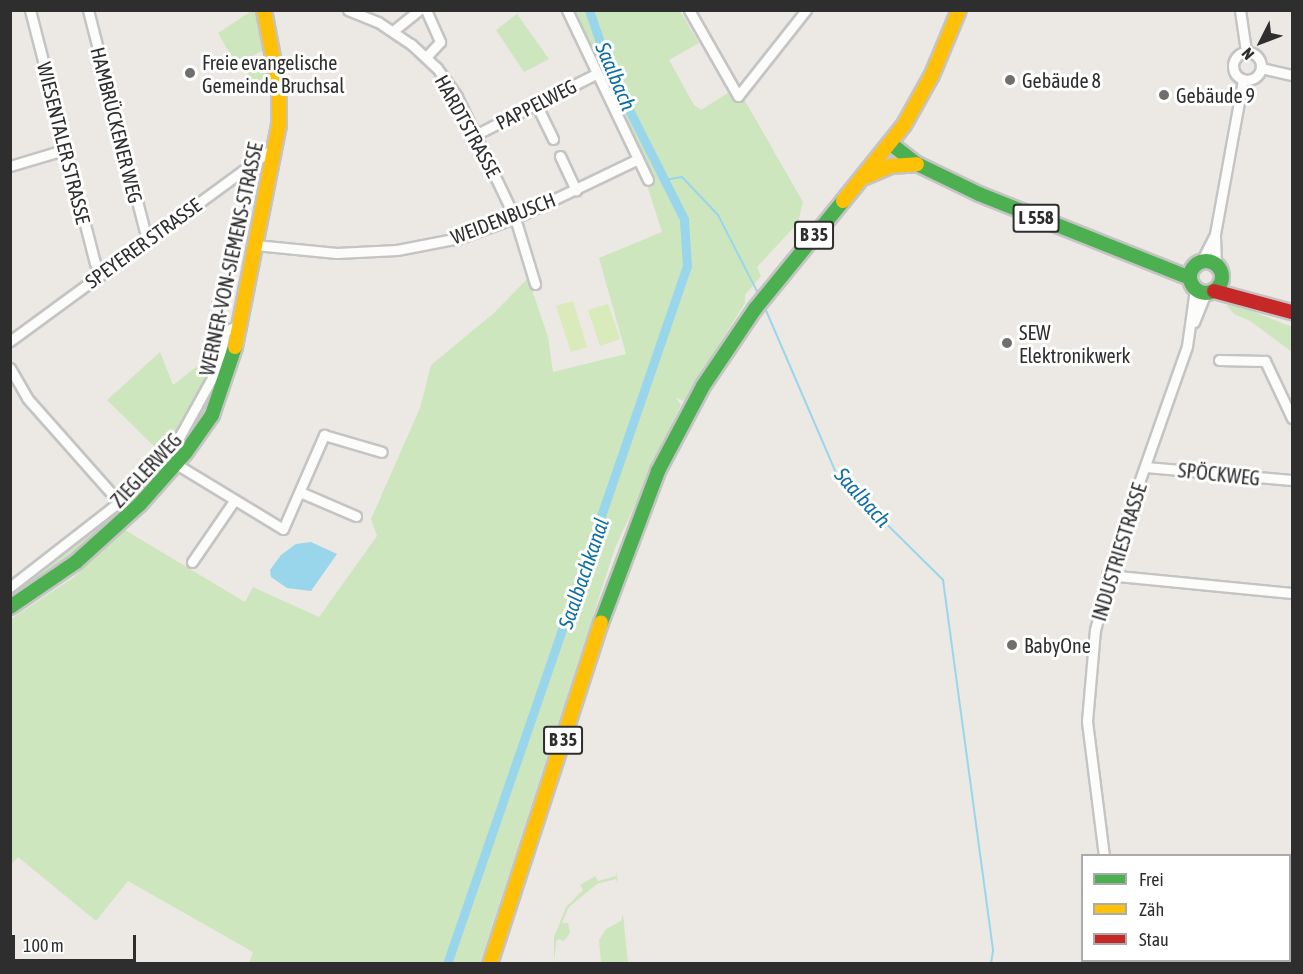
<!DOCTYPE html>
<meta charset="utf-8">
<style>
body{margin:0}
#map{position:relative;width:1303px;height:974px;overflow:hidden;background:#ece8e4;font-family:"Asap Condensed",sans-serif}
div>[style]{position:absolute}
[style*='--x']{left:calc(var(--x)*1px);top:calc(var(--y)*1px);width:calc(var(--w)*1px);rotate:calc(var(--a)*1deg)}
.green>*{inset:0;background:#cee6be}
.pitch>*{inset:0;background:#d9eabb}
.water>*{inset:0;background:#99d6ec}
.stream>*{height:2px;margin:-1px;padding:0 1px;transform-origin:1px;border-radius:1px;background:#99d6ec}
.canal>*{height:9px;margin:-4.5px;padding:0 4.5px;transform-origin:4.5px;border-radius:4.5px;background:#99d6ec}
.roads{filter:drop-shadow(2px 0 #c5c4c5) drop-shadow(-2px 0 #c5c4c5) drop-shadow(0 2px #c5c4c5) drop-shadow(0 -2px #c5c4c5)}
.street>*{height:9px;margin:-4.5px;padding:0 4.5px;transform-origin:4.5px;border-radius:4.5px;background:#fcfcfb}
.street>.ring{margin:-4.5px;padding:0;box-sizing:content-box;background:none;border:9px solid #fcfcfb;border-radius:50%}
.fast>*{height:14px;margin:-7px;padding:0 7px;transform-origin:7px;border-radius:7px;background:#4caf50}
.fast>.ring{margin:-7px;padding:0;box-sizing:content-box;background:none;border:14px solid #4caf50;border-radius:50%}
.slow>*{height:14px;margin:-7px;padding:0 7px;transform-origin:7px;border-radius:7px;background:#ffc107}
.jam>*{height:14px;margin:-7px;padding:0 7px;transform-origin:7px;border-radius:7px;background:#c62828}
.dots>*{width:16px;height:16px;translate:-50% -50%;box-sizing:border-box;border:3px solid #fff;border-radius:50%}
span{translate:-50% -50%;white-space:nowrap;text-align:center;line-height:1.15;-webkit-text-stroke:6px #fff;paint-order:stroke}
.shield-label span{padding:2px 4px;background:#fff;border:2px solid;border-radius:4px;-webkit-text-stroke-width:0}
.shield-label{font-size:18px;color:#2e2e2e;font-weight:700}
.poi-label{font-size:20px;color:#2e2e2e}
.left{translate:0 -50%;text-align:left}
.street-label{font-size:20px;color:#2e2e2e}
.water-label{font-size:21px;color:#0d6fa3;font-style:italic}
.frame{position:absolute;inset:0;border:12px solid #2e2e2e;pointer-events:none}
.legend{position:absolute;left:1081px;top:854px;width:210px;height:108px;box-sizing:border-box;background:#fff;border:2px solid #ababab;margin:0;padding:8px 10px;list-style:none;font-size:18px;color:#2e2e2e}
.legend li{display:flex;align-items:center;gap:12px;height:30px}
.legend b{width:30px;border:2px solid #ababab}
.north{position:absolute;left:1231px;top:12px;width:60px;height:60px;-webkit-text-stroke:4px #fff;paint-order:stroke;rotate:228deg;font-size:16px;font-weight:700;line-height:24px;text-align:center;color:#2e2e2e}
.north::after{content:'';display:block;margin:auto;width:21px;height:27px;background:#2e2e2e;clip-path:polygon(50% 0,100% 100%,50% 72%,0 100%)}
.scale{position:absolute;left:12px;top:935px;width:124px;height:27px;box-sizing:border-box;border:3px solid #2e2e2e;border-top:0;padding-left:8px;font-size:18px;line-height:21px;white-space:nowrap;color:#2e2e2e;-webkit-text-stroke:4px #fff;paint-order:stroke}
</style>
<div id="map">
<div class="green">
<i style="clip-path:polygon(253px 10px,257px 11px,264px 50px,236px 64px,218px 33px)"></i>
<i style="clip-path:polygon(571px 11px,680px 11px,699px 43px,669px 60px,694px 105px,701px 110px,737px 87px,803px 202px,798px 223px,757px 267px,761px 276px,745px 295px,745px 303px,684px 401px,676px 398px,681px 405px,615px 548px,480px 963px,249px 963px,253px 952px,128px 881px,96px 921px,18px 857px,11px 865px,11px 619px,74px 577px,125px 530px,245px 602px,253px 587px,319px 617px,377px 536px,371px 519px,420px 408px,431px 365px,494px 313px,528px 278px,548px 337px,553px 372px,626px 354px,599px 258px,662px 232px,639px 160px)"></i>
<i style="clip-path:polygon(517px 14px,549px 59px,524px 72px,496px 30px)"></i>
<i style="clip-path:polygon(266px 59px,269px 87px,260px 94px,246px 71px)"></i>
<i style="clip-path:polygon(1229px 302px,1292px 327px,1292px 352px,1250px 321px,1234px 314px,1227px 306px)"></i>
<i style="clip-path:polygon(240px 325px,212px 415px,140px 504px,11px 607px,11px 587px,64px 548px,163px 455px,107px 400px,160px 352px,173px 385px,222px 347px,225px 331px)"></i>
<i style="clip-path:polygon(616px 870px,618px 884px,616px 879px,597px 884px,569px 907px,562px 923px,568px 923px,570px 933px,564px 941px,558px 939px,556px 943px,554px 963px,554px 937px,566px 907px,583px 890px,580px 885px,595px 876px,598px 881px,616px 876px)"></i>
<i style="clip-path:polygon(623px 914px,628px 963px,601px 963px,599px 940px,606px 929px,621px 921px)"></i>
</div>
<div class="pitch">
<i style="clip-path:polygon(573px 301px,587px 347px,571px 352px,556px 306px)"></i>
<i style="clip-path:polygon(608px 304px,620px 339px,600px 346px,588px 310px)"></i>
</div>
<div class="water">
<i style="clip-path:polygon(311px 542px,337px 554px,311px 591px,287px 588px,271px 577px,270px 570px,281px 555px,296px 544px)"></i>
</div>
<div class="stream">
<i style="--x:665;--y:180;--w:17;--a:-10"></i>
<i style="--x:682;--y:177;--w:52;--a:46.5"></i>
<i style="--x:718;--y:215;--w:90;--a:62.9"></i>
<i style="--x:765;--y:308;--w:182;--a:66.7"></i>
<i style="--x:837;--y:475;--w:149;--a:44.7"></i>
<i style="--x:943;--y:580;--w:374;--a:82.3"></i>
<i style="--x:993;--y:951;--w:13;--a:99"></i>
</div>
<div class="canal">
<i style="--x:447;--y:964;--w:738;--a:-71.03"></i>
<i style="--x:687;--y:266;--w:47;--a:-93.7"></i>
<i style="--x:684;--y:219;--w:162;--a:-116.7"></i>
<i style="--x:611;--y:74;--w:68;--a:-109"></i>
</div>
<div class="roads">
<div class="street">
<i style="--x:30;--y:10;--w:261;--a:75.6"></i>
<i style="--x:95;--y:263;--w:13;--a:61"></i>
<i style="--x:88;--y:10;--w:236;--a:75.6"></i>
<i style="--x:348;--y:10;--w:32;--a:22"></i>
<i style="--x:378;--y:22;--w:40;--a:34"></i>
<i style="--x:411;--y:44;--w:35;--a:43"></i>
<i style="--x:437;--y:68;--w:35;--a:55"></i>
<i style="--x:457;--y:97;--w:134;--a:64.4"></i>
<i style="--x:515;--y:218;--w:69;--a:73.1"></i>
<i style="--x:426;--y:10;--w:35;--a:66"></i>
<i style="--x:440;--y:42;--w:21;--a:133"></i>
<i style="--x:567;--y:10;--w:188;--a:64.5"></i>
<i style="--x:689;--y:10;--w:99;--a:60.3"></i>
<i style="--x:738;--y:96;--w:110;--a:-51.7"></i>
<i style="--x:1240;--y:10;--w:41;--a:81.7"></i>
<i style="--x:393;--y:31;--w:33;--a:-39"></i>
<i class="ring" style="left:1233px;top:52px;width:19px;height:19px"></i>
<i style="--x:1261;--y:68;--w:32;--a:13"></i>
<i style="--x:536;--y:104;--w:39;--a:64"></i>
<i style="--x:477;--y:134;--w:133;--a:-26.8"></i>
<i style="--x:560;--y:156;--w:38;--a:65"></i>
<i style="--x:10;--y:166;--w:59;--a:-16.6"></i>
<i style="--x:255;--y:245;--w:82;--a:5.6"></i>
<i style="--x:337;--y:253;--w:60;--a:-2.9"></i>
<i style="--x:397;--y:250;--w:63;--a:-11"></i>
<i style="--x:459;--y:238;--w:59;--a:-19.7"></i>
<i style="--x:515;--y:218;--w:134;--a:-25.6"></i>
<i style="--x:1201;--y:262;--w:31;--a:-63"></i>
<i style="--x:1216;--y:265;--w:31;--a:-92"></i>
<i style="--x:1215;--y:234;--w:157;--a:-79.7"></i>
<i style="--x:1194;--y:322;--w:31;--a:-68"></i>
<i style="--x:10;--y:341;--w:328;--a:-36.2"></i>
<i style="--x:1219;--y:360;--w:46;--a:1.2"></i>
<i style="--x:1265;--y:361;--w:63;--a:64.7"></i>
<i style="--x:10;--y:368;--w:34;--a:60"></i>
<i style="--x:27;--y:398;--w:139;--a:48.5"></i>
<i style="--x:176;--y:464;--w:125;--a:31.3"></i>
<i style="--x:283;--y:529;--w:103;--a:-66.4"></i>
<i style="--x:324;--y:435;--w:60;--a:16.3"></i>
<i style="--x:1145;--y:467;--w:148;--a:5.1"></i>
<i style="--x:300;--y:492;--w:61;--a:23.2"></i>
<i style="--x:192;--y:562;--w:74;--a:-55.5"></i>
<i style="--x:1107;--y:575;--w:186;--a:5.6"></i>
<i style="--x:10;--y:587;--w:138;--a:-37.9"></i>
<i style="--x:119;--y:502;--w:82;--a:-46"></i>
<i style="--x:176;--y:443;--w:87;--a:-61.1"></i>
<i style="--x:218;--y:367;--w:37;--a:-79"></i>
<i style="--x:225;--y:331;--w:16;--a:-22"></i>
<i style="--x:1104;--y:856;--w:136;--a:-97.2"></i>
<i style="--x:1087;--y:721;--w:91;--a:-85"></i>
<i style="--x:1095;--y:630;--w:88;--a:-75.5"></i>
<i style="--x:1117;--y:545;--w:211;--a:-70.6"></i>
<i style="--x:1187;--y:346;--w:58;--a:-82"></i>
<i style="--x:1290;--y:896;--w:2;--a:-27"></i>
<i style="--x:1122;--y:960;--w:4;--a:90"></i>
</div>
<div class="fast">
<i style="--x:891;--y:144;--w:33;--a:38"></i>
<i style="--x:917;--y:164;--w:69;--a:25.8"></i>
<i style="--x:979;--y:194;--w:227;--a:21.7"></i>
<i class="ring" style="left:1190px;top:261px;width:18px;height:18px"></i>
<i style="--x:10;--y:607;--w:80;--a:-34.3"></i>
<i style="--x:76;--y:562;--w:86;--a:-42.2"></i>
<i style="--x:140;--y:504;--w:69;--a:-48.5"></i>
<i style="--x:186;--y:452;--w:45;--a:-54.9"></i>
<i style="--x:212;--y:415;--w:72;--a:-71.3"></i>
<i style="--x:601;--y:623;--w:162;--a:-69.4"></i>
<i style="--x:658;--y:471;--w:96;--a:-62.1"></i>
<i style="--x:703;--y:386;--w:93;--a:-56"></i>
<i style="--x:755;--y:309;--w:139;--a:-50.8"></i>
</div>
<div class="slow">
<i style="--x:865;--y:177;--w:28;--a:-23"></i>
<i style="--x:891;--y:166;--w:26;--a:-4"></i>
<i style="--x:843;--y:201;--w:97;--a:-51.2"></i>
<i style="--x:904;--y:125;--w:57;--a:-60.8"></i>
<i style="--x:932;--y:75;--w:70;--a:-67.4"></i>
<i style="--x:235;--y:347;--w:226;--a:-78.8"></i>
<i style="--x:279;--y:125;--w:36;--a:-90"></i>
<i style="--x:279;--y:89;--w:80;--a:-100.8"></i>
<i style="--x:490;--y:964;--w:359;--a:-72"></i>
</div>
<div class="jam">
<i style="--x:1214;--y:291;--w:81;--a:15.1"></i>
</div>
</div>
<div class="dots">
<i style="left:190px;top:73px;background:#706f6e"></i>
<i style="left:1010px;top:80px;background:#706f6e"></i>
<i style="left:1164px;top:95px;background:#706f6e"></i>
<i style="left:1007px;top:343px;background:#706f6e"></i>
<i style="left:1012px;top:645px;background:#706f6e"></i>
</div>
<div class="shield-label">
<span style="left:1036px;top:218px">L 558</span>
<span style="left:814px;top:235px">B 35</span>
<span style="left:563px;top:740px">B 35</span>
</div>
<div class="poi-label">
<span class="left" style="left:202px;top:74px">Freie evangelische<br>Gemeinde Bruchsal</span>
<span class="left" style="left:1022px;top:80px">Gebäude 8</span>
<span class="left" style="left:1176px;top:95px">Gebäude 9</span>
<span class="left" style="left:1019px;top:344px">SEW<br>Elektronikwerk</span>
<span class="left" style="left:1024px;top:645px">BabyOne</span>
</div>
<div class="street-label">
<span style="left:536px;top:104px;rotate:-27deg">PAPPELWEG</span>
<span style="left:117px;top:125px;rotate:76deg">HAMBRÜCKENER WEG</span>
<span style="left:468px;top:126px;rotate:61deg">HARDTSTRASSE</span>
<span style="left:64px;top:143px;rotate:76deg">WIESENTALER STRASSE</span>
<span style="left:503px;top:218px;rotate:-21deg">WEIDENBUSCH</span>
<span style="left:143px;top:243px;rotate:-36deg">SPEYERER STRASSE</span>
<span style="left:231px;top:259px;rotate:-78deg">WERNER-VON-SIEMENS-STRASSE</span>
<span style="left:146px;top:470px;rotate:-47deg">ZIEGLERWEG</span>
<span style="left:1219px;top:474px;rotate:6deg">SPÖCKWEG</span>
<span style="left:1119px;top:552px;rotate:-73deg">INDUSTRIESTRASSE</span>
</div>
<div class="water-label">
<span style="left:616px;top:76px;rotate:67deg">Saalbach</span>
<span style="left:863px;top:497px;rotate:48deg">Saalbach</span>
<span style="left:583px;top:573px;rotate:-71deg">Saalbachkanal</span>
</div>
<div class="frame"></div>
<ul class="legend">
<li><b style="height:8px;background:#4caf50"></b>Frei</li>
<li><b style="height:8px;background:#ffc107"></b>Zäh</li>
<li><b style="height:8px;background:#c62828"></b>Stau</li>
</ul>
<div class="north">N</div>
<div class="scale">100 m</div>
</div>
